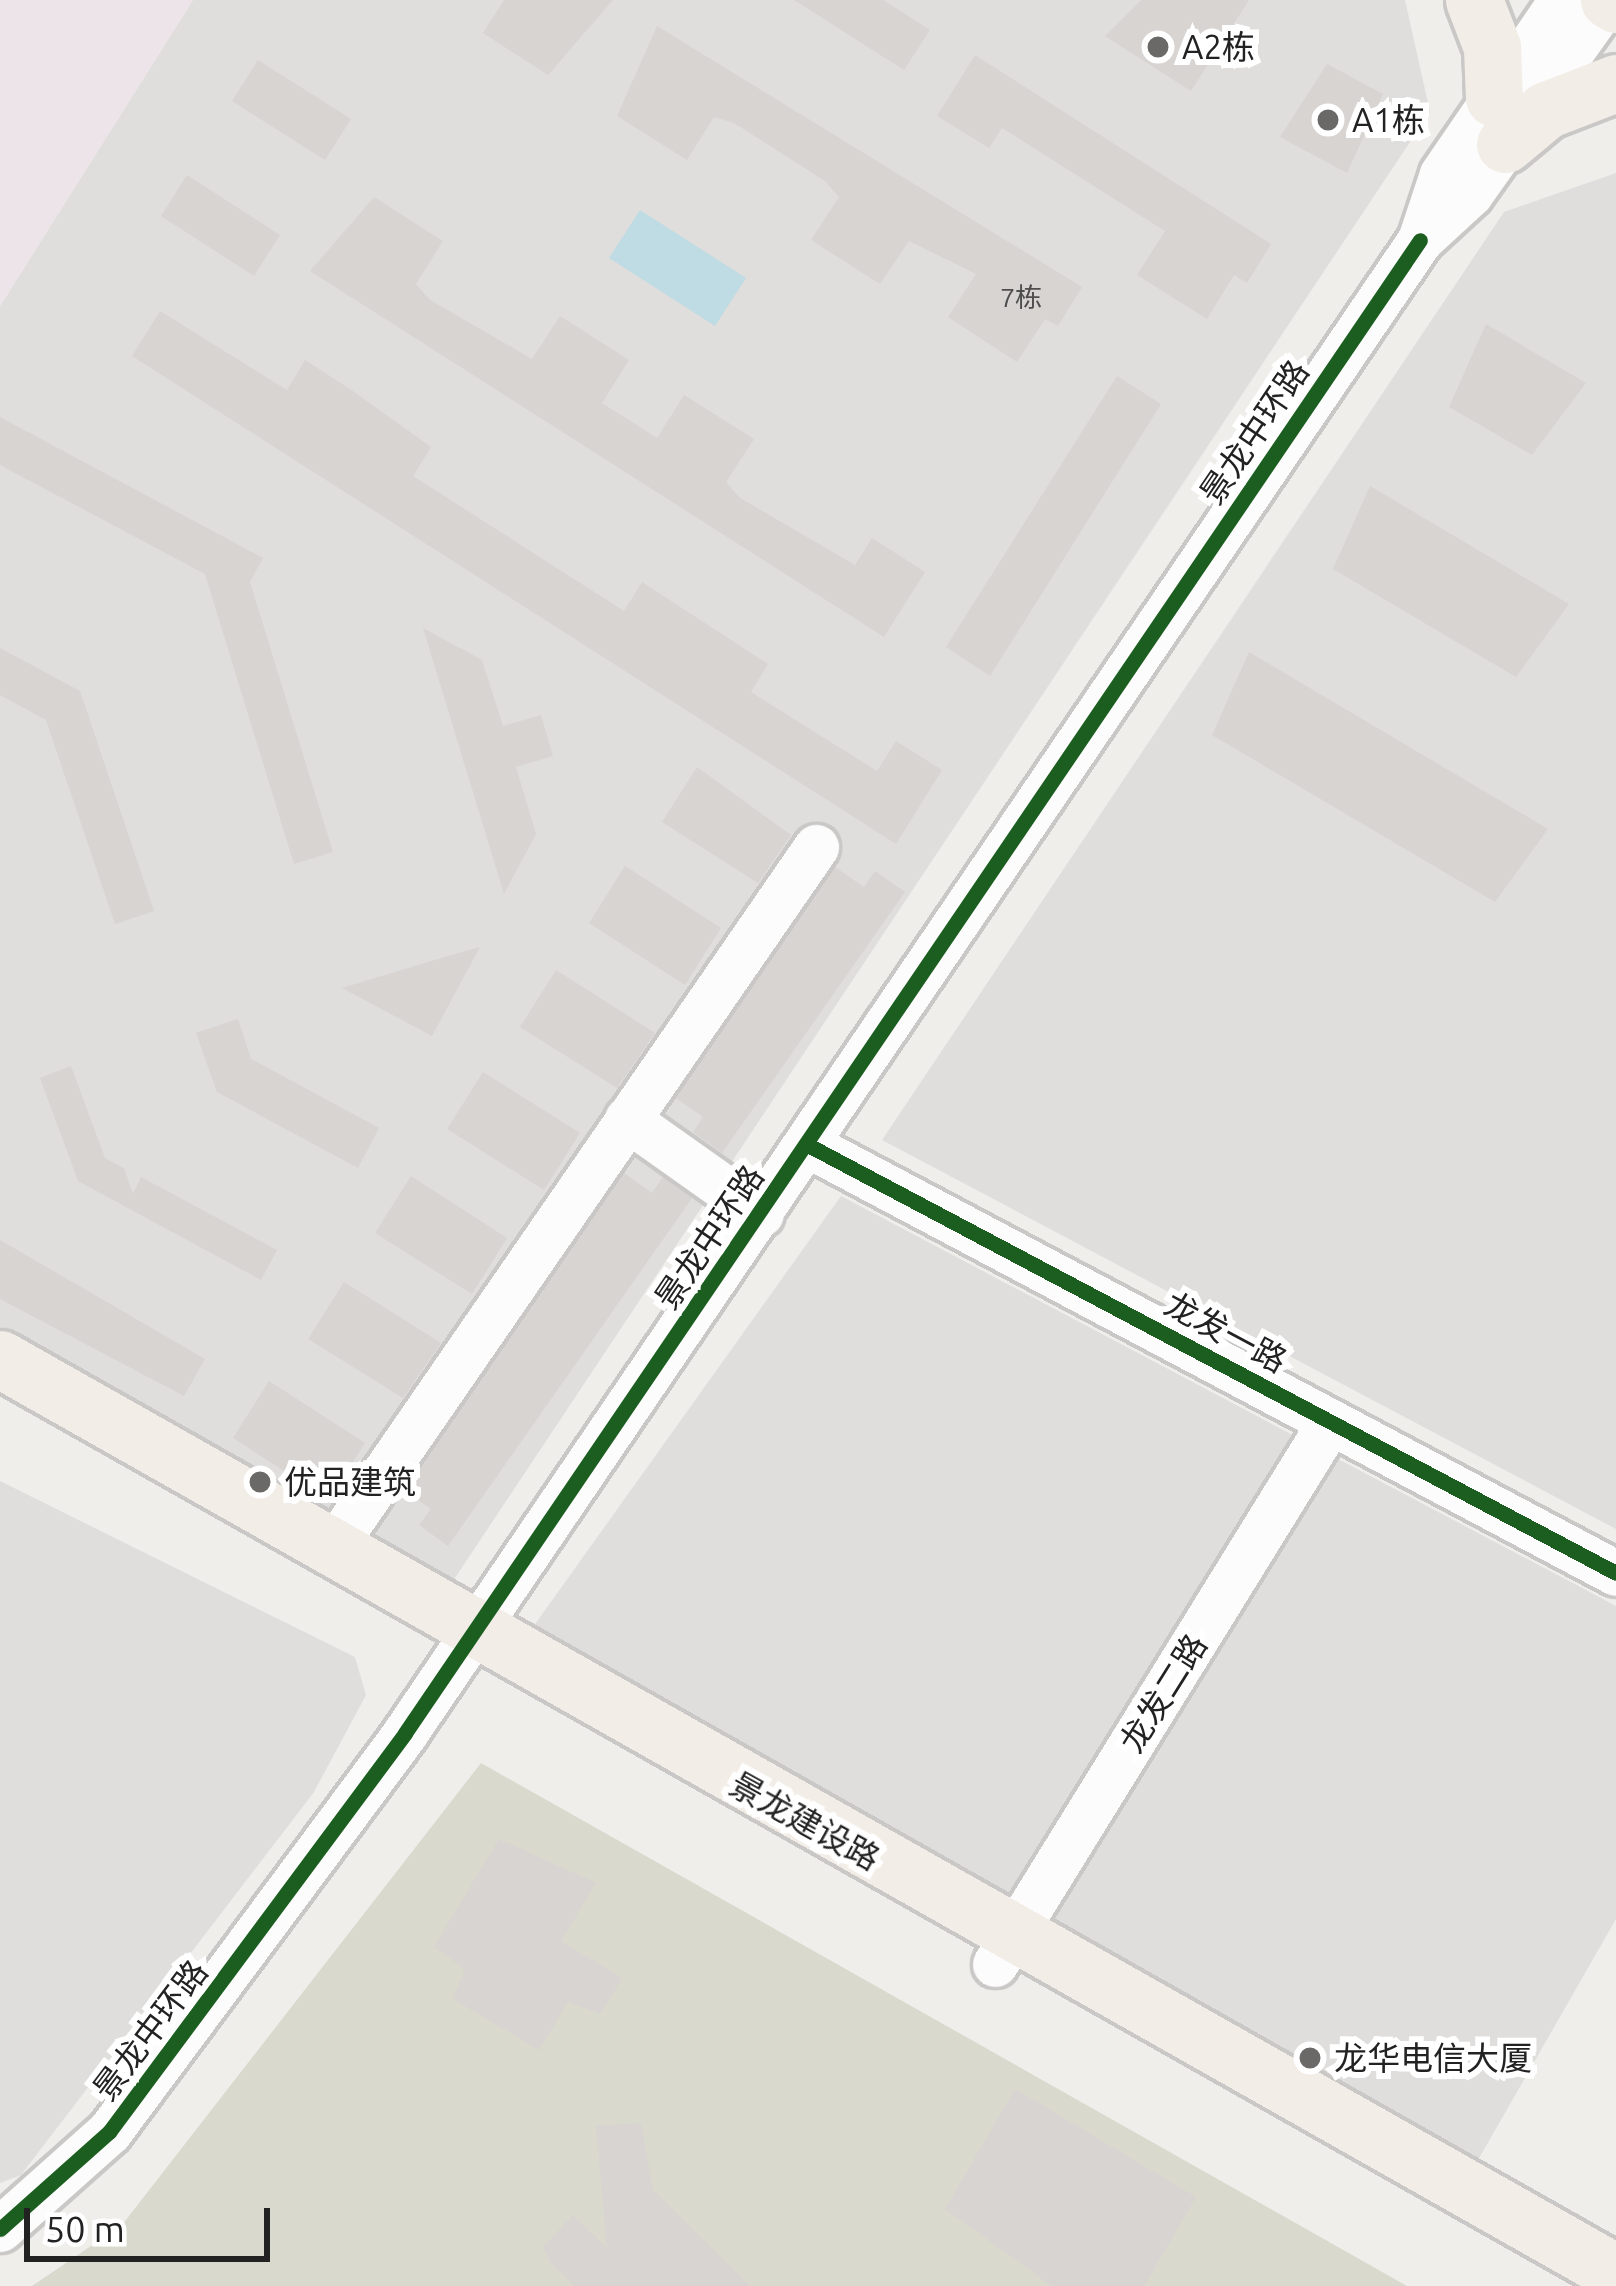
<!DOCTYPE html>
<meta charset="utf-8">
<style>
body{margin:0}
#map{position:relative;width:1616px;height:2286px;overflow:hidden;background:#f0eeeb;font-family:Ubuntu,"Noto Sans SC",sans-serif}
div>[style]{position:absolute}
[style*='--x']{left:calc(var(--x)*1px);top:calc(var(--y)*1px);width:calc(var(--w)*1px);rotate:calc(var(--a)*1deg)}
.residential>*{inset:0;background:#dfdedc}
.industrial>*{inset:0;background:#ede4e9}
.construction>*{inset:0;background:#d9d9cd}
.water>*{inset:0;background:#bfdbe3}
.building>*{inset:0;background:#d7d4d2}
.roads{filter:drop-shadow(3px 0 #c9c8c7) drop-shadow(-3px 0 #c9c8c7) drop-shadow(0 3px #c9c8c7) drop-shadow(0 -3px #c9c8c7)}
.minor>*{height:45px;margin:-22.5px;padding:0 22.5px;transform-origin:22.5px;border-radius:22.5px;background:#fdfcfc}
.major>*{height:57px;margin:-28.5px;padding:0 28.5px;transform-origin:28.5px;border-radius:28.5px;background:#f3ede7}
.cycleway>*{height:15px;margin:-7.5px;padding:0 7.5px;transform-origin:7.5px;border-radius:7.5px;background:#1b5e20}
.dots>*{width:33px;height:33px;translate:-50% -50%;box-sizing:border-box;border:6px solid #fff;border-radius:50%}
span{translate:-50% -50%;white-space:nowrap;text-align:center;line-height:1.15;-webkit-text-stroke:12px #fff;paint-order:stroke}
.number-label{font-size:27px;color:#4f4e4e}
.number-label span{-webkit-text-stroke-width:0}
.poi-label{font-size:33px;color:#222}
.left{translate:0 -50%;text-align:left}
.street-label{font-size:33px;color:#222}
.scale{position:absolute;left:24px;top:2208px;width:246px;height:54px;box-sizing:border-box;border:6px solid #222;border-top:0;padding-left:15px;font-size:36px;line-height:42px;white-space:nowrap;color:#222;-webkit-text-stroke:9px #fff;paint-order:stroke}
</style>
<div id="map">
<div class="residential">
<i style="clip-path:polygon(193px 0,1405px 0,1430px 112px,451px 1584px,0 1341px,0 306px)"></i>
<i style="clip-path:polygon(1616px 173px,1616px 1529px,882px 1140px,1504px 212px)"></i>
<i style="clip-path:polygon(841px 1196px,1616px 1606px,1616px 1919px,1478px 2160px,533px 1627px)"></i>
<i style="clip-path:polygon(0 1481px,355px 1657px,366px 1695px,314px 1792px,21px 2175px,0 2183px)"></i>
</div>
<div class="industrial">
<i style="clip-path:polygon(0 0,193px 0,0 306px)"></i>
</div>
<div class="construction">
<i style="clip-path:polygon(481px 1763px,1407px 2286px,32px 2286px,122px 2225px)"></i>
</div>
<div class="water">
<i style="clip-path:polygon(640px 210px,746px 278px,715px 326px,609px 258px)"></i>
</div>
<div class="building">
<i style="clip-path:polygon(504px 0,613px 0,548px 75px,483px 33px)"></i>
<i style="clip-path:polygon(794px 0,883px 0,930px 30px,904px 70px)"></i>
<i style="clip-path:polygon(1141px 0,1249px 0,1191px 91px,1105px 36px)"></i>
<i style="clip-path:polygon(657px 26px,1082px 287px,1058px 326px,1045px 319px,1017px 362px,948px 317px,976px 274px,909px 241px,880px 284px,811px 240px,839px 197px,825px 181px,734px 123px,714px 117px,687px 160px,617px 116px)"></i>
<i style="clip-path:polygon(975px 55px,1271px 244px,1247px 283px,1234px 275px,1207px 319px,1137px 275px,1165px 231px,1002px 128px,989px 148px,937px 116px)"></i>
<i style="clip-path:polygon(258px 60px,351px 119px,325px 160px,232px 101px)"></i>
<i style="clip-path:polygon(1327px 64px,1383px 94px,1347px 173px,1280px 137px)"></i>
<i style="clip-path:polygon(187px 175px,280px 235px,254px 276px,161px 216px)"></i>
<i style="clip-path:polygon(374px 197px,443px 241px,416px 284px,430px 300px,532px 359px,560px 316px,629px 360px,602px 403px,657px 438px,684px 395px,754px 439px,726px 482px,740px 498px,855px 565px,872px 538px,925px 572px,884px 637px,310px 271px)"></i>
<i style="clip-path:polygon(160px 311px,287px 390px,305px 360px,350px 389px,431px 447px,413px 476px,624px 611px,642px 582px,768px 664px,751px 692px,877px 771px,896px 741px,942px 770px,896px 844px,132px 356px)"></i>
<i style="clip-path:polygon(1486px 324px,1586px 383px,1532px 455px,1449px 407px)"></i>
<i style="clip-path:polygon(1117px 376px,1161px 404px,990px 676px,946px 647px)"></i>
<i style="clip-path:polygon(0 417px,263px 558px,250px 582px,333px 852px,294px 864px,205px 574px,0 465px)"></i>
<i style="clip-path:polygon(1370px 486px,1569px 604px,1516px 677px,1333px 569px)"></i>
<i style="clip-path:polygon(423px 628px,482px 660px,503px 726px,541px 715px,553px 756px,516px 767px,536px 834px,504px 894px)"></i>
<i style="clip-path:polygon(0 648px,80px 691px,154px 911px,115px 924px,46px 720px,0 695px)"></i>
<i style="clip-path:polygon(1249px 652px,1548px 829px,1495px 902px,1212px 735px)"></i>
<i style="clip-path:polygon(697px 767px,791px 835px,758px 883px,662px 822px)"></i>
<i style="clip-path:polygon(625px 866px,721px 928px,685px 985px,589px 923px)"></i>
<i style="clip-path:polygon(835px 867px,864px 887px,875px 871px,905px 892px,722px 1153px,693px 1132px,703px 1117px,676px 1098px)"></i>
<i style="clip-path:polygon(480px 947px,432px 1036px,342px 988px,448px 956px)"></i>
<i style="clip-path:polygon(556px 970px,655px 1033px,617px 1088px,520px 1027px)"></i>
<i style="clip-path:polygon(238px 1019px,251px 1059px,379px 1128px,358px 1168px,217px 1092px,196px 1033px)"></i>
<i style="clip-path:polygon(71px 1066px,105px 1158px,124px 1168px,133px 1194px,141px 1177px,277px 1250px,261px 1280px,78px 1181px,40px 1078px)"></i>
<i style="clip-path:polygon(483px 1072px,580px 1133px,544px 1190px,447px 1129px)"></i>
<i style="clip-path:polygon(624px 1173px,652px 1193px,663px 1177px,692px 1198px,448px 1546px,419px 1525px,431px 1509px,405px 1491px)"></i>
<i style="clip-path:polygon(411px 1176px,507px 1238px,472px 1294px,375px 1233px)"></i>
<i style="clip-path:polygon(0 1240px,205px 1359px,184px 1396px,0 1299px)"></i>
<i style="clip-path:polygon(344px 1282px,441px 1343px,403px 1398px,308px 1339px)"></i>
<i style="clip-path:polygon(269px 1381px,365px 1443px,329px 1500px,233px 1438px)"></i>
<i style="clip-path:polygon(499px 1839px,596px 1883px,561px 1941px,622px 1978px,600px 2014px,568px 2002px,539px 2050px,453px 1999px,465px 1969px,434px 1947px)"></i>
<i style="clip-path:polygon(1015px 2089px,1196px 2197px,1144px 2286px,1052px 2286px,945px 2209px)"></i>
<i style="clip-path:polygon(641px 2123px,653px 2190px,750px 2286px,575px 2286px,550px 2262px,543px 2247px,573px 2215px,607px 2248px,596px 2126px)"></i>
</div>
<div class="roads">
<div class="minor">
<i style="--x:1421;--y:237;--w:66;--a:-71.6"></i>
<i style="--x:1442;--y:174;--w:211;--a:-55.6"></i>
<i style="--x:627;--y:1119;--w:164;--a:35.3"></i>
<i style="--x:808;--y:1145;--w:914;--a:27.91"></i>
<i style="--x:335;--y:1544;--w:847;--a:-55.39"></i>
<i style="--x:995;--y:1964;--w:637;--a:-58.28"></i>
<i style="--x:0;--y:2229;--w:146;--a:-41.7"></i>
<i style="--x:109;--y:2132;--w:497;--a:-53.4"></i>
<i style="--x:405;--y:1733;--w:1805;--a:-55.79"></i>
<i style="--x:1420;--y:240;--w:68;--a:-42.6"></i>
<i style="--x:1470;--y:194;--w:238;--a:-54.6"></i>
</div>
<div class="major">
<i style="--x:1474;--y:0;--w:50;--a:69"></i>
<i style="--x:1492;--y:47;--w:51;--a:87.8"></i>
<i style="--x:1609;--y:0;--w:8;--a:30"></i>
<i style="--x:1505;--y:144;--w:53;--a:-39.7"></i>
<i style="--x:1546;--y:110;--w:75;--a:-21.1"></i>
<i style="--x:0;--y:1359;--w:1857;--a:29.49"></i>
</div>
</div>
<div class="cycleway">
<i style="--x:808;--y:1145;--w:914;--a:27.91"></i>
<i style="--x:0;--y:2229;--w:146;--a:-41.7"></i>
<i style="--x:109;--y:2132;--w:497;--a:-53.4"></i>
<i style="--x:405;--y:1733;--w:1805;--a:-55.79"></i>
</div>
<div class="dots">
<i style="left:1158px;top:47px;background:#6a6968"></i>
<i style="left:1328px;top:120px;background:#6a6968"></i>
<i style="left:260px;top:1482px;background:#6a6968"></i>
<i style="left:1310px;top:2058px;background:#6a6968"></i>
</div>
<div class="number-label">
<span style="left:1021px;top:298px">7栋</span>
</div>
<div class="poi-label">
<span class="left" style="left:1182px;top:47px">A2栋</span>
<span class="left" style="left:1352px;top:120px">A1栋</span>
<span class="left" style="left:284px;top:1482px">优品建筑</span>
<span class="left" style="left:1334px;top:2058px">龙华电信大厦</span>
</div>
<div class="street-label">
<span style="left:1254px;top:432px;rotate:-56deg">景龙中环路</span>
<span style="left:709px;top:1237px;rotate:-56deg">景龙中环路</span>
<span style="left:1226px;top:1332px;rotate:28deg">龙发一路</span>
<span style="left:1163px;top:1693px;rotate:-58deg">龙发二路</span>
<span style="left:805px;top:1821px;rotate:29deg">景龙建设路</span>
<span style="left:150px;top:2030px;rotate:-53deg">景龙中环路</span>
</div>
<div class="scale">50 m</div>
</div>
